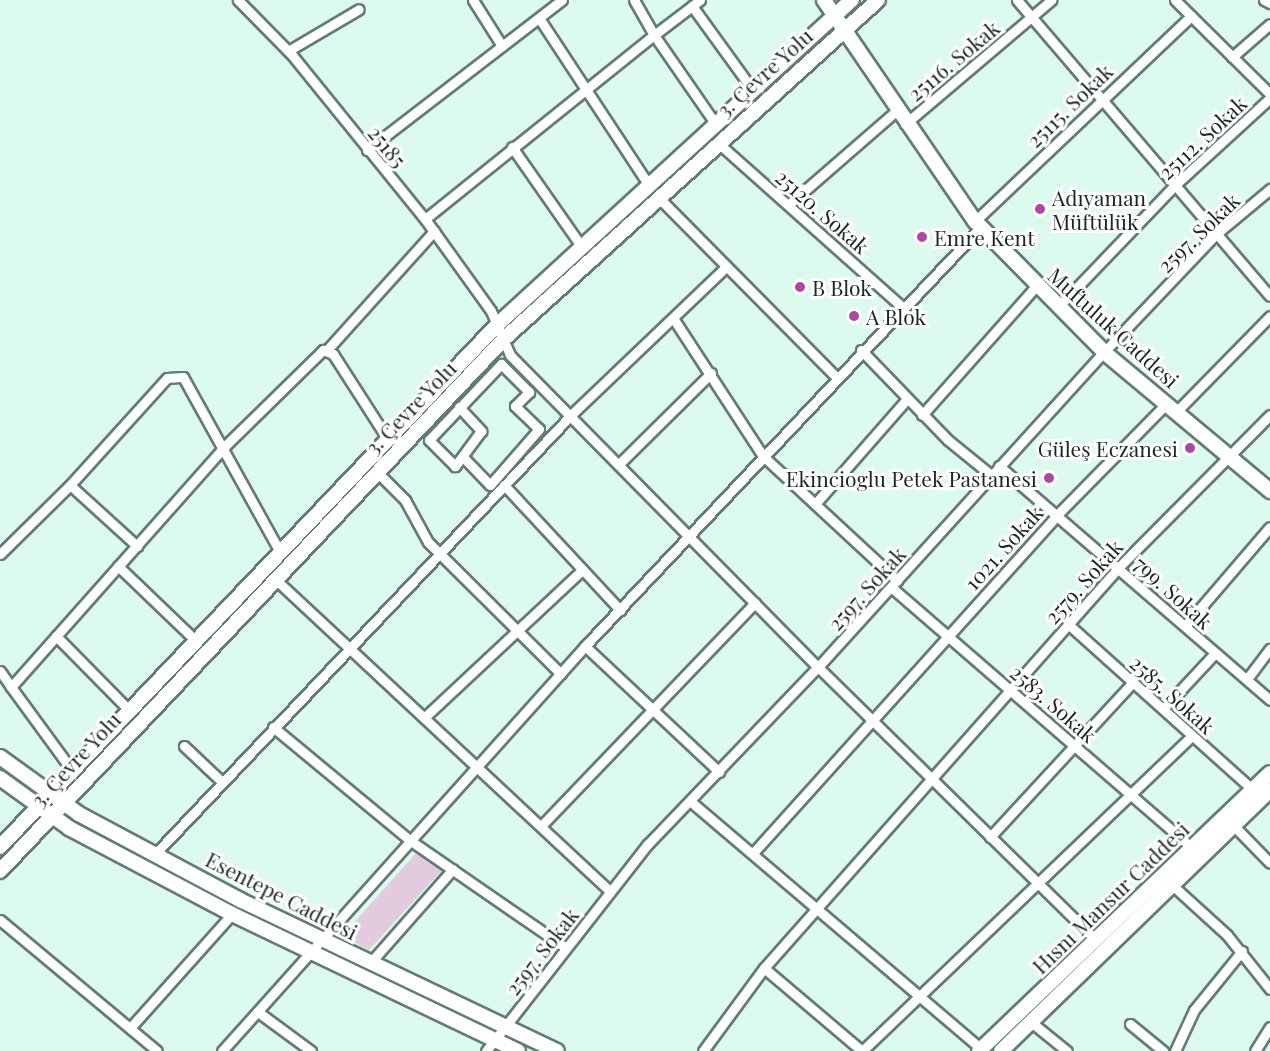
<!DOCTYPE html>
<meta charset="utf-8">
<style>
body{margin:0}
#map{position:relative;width:1270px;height:1051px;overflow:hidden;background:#dcfaee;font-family:"Playfair Display",serif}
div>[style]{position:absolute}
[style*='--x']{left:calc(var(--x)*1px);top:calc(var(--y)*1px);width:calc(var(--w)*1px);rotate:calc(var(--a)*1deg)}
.green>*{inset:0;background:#e2cbde}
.roads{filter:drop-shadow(2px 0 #627d72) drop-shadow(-2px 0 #627d72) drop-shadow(0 2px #627d72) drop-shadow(0 -2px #627d72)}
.street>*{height:9px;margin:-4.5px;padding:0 4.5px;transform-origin:4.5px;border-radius:4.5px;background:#fff}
.secondary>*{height:14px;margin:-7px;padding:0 7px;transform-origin:7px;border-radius:7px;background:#fff}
.dots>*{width:16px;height:16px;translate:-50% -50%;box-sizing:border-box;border:3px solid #fff;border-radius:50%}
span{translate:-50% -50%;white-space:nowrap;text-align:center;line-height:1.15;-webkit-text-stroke:6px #fff;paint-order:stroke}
.street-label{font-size:21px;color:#1b2722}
.poi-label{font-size:21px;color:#1b2722}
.left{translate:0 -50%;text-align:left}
.right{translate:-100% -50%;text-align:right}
</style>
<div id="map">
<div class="green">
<i style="clip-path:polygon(417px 852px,442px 870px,369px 950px,342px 936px)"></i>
</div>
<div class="roads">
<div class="street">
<i style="--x:238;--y:0;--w:77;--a:45.5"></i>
<i style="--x:292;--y:55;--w:211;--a:51"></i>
<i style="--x:425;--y:219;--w:113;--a:54.3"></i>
<i style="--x:491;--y:311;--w:48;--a:66.6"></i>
<i style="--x:510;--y:355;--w:438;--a:45.4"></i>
<i style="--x:818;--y:667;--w:390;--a:44.5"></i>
<i style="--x:473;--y:0;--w:54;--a:57.8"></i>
<i style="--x:700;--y:0;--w:58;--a:142.7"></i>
<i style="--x:654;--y:35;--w:107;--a:55.3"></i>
<i style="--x:1017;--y:0;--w:389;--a:49.5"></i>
<i style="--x:1175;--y:0;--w:134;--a:44.7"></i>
<i style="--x:1264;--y:0;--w:7;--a:27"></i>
<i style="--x:692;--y:6;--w:102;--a:54.1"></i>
<i style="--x:539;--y:18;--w:199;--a:56.7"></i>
<i style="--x:288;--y:51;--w:82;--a:-30.6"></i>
<i style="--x:1232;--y:57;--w:50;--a:-41"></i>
<i style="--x:905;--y:124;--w:192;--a:-40.3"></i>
<i style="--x:717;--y:142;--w:249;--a:41.7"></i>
<i style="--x:512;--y:147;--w:121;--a:55.1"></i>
<i style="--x:367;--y:150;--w:246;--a:-37.6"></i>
<i style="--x:658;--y:197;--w:252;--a:45.3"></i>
<i style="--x:788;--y:205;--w:143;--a:-41"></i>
<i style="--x:425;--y:219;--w:294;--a:-38.8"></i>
<i style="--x:654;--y:35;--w:40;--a:-119.7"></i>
<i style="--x:975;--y:221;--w:298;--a:-43.5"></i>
<i style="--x:1059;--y:306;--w:166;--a:-46.2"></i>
<i style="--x:1174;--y:186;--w:130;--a:-42.5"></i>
<i style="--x:673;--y:318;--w:165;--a:56.9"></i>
<i style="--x:763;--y:456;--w:183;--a:42.8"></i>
<i style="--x:327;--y:350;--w:160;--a:-48"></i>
<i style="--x:861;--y:350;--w:125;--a:46"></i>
<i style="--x:948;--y:440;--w:55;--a:39.1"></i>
<i style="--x:459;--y:407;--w:33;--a:47"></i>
<i style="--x:481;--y:431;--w:44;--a:126.6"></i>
<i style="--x:455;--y:466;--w:37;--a:-135"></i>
<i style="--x:429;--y:440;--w:105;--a:-46.5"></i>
<i style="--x:501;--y:364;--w:40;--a:45"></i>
<i style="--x:529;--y:392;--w:20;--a:135"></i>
<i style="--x:515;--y:406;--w:33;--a:44"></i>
<i style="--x:539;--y:429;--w:74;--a:131.2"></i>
<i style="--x:490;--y:485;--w:37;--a:-134"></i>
<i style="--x:1176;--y:412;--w:134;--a:-45.6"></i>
<i style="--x:922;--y:415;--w:172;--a:-48.5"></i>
<i style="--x:620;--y:463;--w:128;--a:-44.7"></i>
<i style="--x:999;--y:466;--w:358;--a:40.8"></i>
<i style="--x:377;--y:472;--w:40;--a:45"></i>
<i style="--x:405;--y:500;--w:48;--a:61.3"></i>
<i style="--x:428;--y:542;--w:187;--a:44.8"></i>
<i style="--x:70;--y:485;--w:144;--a:-47.8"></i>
<i style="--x:167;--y:378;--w:16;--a:-4"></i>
<i style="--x:183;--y:377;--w:198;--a:61"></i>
<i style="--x:504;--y:485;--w:171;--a:47.1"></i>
<i style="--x:815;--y:504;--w:140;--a:-48.8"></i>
<i style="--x:0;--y:554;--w:98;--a:-44.6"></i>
<i style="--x:70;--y:485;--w:91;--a:42.3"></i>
<i style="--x:118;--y:566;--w:105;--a:43.8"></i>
<i style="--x:274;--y:578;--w:459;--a:43"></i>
<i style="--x:891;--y:587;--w:398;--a:40.9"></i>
<i style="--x:1068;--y:624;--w:250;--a:41.9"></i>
<i style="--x:1185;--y:626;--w:130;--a:-49.4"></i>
<i style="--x:56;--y:636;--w:103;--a:45.4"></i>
<i style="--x:585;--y:646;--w:184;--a:43.2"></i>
<i style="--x:0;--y:671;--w:19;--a:55"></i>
<i style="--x:1247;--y:679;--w:38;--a:-53"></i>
<i style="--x:1163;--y:709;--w:76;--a:-47.1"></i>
<i style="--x:426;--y:716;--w:214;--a:-43.1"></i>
<i style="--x:273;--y:727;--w:179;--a:39.6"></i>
<i style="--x:411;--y:841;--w:188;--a:34.6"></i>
<i style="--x:184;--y:746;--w:51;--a:43.4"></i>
<i style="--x:71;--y:769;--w:102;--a:-126.2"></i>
<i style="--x:11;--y:687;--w:324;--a:-48.4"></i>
<i style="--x:226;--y:445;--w:136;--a:-44.4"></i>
<i style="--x:323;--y:350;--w:11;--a:22"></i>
<i style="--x:333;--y:354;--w:100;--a:57.3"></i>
<i style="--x:690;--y:801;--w:382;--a:40.4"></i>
<i style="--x:1232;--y:824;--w:54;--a:45.7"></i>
<i style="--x:541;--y:826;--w:309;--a:-46.2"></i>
<i style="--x:990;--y:837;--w:211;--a:-47.3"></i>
<i style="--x:753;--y:853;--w:455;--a:-48"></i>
<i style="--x:1057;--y:515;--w:156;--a:-45.5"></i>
<i style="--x:155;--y:854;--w:606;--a:-46.54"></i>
<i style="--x:572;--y:414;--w:213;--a:-43.7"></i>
<i style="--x:1171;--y:884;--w:76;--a:42.3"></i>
<i style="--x:1227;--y:935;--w:69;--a:51.5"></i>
<i style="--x:0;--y:920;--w:204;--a:39.8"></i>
<i style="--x:370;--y:963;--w:125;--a:-48.6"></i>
<i style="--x:764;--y:968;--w:128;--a:40.3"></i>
<i style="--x:862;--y:1051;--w:456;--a:-43.7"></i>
<i style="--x:258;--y:1012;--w:66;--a:36.3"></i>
<i style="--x:1031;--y:1022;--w:46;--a:38.9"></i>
<i style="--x:1130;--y:1024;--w:43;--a:39.3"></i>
<i style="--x:130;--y:1028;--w:153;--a:-48.2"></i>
<i style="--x:222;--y:1051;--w:544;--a:-48.13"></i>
<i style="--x:585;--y:646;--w:577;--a:-46.62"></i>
<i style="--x:486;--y:1051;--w:263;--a:-52"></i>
<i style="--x:648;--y:844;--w:245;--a:-46.2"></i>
<i style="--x:818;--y:667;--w:425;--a:-47.8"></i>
<i style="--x:1104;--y:352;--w:161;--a:-46.5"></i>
<i style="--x:1215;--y:235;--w:72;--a:-39.9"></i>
<i style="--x:703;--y:1051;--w:103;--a:-53.7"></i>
<i style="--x:764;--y:968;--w:536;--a:-48.48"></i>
<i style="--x:1119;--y:567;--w:214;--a:-45.2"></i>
<i style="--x:1175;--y:1051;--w:45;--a:-65.1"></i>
<i style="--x:1194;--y:1010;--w:76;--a:-50.9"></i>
<i style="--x:1255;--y:1051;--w:28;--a:-58"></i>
</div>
<div class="secondary">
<i style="--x:824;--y:0;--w:268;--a:55.7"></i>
<i style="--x:975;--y:221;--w:184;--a:45.4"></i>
<i style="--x:1104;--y:352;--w:217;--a:39.9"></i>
<i style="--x:0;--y:757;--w:97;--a:35.8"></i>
<i style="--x:79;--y:814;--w:183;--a:28.1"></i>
<i style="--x:240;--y:900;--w:351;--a:25.5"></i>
<i style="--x:0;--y:778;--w:85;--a:35.9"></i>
<i style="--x:69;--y:828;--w:184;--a:27.8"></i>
<i style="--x:232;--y:914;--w:317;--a:25.6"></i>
<i style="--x:0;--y:847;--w:722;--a:-46.4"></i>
<i style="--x:498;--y:324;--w:480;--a:-42.5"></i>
<i style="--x:0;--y:871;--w:734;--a:-46.55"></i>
<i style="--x:505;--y:338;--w:503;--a:-42.18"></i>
<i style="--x:979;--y:1051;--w:402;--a:-43.7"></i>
<i style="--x:1001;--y:1051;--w:375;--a:-44.1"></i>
</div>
</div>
<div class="dots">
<i style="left:1040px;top:209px;background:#b246a6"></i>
<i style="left:922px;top:237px;background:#b246a6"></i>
<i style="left:800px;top:287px;background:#b246a6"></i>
<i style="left:854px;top:316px;background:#b246a6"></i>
<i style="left:1190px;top:448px;background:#b246a6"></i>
<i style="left:1049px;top:478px;background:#b246a6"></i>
</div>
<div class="street-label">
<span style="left:953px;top:60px;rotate:-40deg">25116. Sokak</span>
<span style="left:764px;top:72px;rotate:-42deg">3. Çevre Yolu</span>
<span style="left:1069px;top:105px;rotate:-44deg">25115. Sokak</span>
<span style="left:1202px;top:137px;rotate:-43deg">25112. Sokak</span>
<span style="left:388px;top:146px;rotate:51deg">25185</span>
<span style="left:823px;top:211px;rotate:41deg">25120. Sokak</span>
<span style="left:1198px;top:232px;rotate:-44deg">2597. Sokak</span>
<span style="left:1114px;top:327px;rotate:42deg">Muftuluk Caddesi</span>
<span style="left:410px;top:407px;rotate:-46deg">3. Çevre Yolu</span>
<span style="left:1003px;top:547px;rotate:-48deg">1021. Sokak</span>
<span style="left:1083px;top:581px;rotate:-48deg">2579. Sokak</span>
<span style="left:866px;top:588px;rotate:-48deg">2597. Sokak</span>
<span style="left:1174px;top:592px;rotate:42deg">799. Sokak</span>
<span style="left:1173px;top:694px;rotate:42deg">2585. Sokak</span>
<span style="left:1054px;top:703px;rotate:41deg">2583. Sokak</span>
<span style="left:75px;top:759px;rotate:-47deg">3. Çevre Yolu</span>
<span style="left:282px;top:895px;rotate:27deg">Esentepe Caddesi</span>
<span style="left:1110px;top:897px;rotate:-44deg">Hısnı Mansur Caddesi</span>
<span style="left:541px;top:951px;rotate:-52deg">2597. Sokak</span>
</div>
<div class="poi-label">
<span class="left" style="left:1052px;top:209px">Adıyaman<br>Müftülük</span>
<span class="left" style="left:934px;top:237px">Emre Kent</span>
<span class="left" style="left:812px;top:287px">B Blok</span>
<span class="left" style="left:866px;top:316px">A Blok</span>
<span class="right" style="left:1178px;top:448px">Güleş Eczanesi</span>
<span class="right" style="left:1037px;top:478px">Ekincioglu Petek Pastanesi</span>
</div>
</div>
